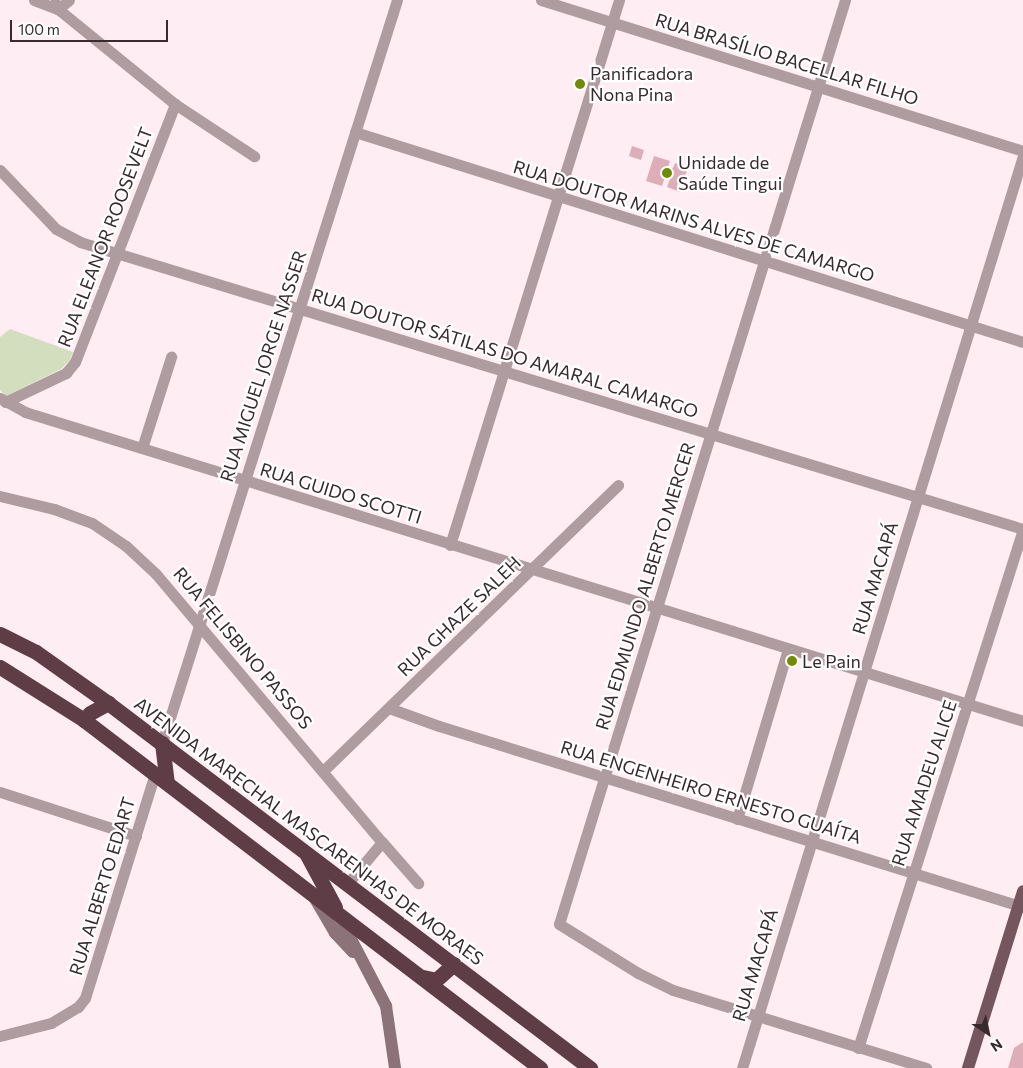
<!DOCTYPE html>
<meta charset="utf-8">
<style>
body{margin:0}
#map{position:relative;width:1023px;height:1068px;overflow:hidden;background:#feedf2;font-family:Commissioner,sans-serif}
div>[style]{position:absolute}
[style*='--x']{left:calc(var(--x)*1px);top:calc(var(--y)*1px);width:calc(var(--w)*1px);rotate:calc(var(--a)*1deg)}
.green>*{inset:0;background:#d3debf}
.building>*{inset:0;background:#ddadba}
.street>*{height:11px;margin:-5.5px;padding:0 5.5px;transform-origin:5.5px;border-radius:5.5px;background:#ae9ca1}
.secondary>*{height:12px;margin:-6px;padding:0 6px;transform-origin:6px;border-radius:6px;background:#8c737a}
.primary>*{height:12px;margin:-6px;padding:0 6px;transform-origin:6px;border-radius:6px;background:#74565e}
.highway>*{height:15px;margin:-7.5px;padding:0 7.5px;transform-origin:7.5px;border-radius:7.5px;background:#5e3d47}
.dots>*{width:14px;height:14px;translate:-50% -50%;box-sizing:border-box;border:2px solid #fff;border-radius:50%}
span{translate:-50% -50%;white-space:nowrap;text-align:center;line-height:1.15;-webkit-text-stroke:4.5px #fff;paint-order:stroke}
.street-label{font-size:18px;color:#392a2e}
.poi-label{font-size:18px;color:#392a2e}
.left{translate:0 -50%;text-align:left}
.north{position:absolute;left:963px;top:1008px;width:50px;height:50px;-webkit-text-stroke:4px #fff;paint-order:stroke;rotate:146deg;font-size:14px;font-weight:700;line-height:20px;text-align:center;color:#392a2e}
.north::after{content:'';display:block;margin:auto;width:18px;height:22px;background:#392a2e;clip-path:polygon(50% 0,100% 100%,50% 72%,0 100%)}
.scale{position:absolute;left:10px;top:20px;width:158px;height:22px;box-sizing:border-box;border:2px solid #392a2e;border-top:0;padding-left:6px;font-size:15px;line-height:18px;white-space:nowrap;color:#392a2e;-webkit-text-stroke:4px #fff;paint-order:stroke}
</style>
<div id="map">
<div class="green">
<i style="clip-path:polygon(10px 329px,73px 352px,70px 360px,61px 369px,6px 396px,0 390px,0 337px)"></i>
</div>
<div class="building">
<i style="clip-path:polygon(632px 146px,644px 150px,641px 160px,629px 156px)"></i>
<i style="clip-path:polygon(654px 156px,670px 161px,668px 167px,673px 168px,675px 163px,688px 167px,680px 192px,667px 187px,670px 179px,665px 177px,662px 186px,646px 181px)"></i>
<i style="clip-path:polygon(1023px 1042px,1023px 1068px,1008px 1068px,1014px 1048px)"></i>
</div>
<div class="street">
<i style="--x:34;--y:0;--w:26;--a:21"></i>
<i style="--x:58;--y:9;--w:151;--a:39.1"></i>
<i style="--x:175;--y:104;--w:95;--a:33.4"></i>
<i style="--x:541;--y:0;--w:505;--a:17.39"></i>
<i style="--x:845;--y:0;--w:967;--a:107.2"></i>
<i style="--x:559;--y:924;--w:93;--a:31.8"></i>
<i style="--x:638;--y:973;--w:39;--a:26"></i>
<i style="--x:673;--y:990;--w:265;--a:17.1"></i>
<i style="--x:55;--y:3;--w:7;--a:63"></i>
<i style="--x:58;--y:9;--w:14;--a:-39"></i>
<i style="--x:355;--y:132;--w:700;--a:17.45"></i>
<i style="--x:0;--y:170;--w:81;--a:46.5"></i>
<i style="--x:56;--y:229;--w:27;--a:28"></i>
<i style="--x:80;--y:242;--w:986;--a:16.93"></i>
<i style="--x:0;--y:398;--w:29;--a:29"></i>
<i style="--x:25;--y:412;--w:1045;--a:17.2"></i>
<i style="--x:5;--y:402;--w:68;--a:-25.4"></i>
<i style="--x:66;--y:373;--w:14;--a:-51"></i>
<i style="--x:75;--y:362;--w:277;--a:-68.8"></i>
<i style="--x:142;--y:448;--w:96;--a:-72.3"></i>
<i style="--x:0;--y:496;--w:56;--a:13.5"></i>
<i style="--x:54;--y:509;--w:40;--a:20.2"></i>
<i style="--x:92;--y:523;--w:41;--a:34.1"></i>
<i style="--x:126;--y:546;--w:41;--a:43"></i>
<i style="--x:156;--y:574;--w:351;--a:49.9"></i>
<i style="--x:382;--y:842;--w:53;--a:129.7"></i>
<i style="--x:450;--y:545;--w:571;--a:-72.77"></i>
<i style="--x:389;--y:708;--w:53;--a:19.8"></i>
<i style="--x:439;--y:726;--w:611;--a:17.22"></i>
<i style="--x:162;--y:743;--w:779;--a:-72.45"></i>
<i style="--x:323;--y:771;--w:411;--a:-44.1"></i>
<i style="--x:0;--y:792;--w:143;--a:17.9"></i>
<i style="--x:737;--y:819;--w:177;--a:-73.3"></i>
<i style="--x:382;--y:842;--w:55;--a:48.7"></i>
<i style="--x:0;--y:1036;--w:53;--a:-14.3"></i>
<i style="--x:51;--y:1023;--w:31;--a:-31"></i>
<i style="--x:78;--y:1007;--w:11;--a:-52"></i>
<i style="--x:85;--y:998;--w:236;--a:-72.7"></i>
<i style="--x:858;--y:1048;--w:545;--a:-72.36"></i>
<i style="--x:742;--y:1068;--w:954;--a:-72.88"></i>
</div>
<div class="secondary">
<i style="--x:314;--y:897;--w:42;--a:59.7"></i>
<i style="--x:335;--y:933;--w:26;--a:47"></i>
<i style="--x:339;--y:916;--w:102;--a:62.4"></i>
<i style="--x:386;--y:1006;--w:63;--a:81.7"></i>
</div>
<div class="primary">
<i style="--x:968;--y:1068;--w:185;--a:-72.7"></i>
</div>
<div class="highway">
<i style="--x:0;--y:634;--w:40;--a:26.6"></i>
<i style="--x:36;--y:652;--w:88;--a:35.3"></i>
<i style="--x:108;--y:703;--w:605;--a:37.14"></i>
<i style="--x:0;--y:667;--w:99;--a:32.2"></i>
<i style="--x:84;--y:720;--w:574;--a:37.35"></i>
<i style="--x:84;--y:720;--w:9;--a:-49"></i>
<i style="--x:90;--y:713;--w:21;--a:-29"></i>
<i style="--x:162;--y:743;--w:39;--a:83"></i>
<i style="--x:307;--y:855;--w:59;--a:61.7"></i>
<i style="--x:423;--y:977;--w:13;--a:13"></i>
<i style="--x:436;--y:980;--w:24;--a:-42"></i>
</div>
<div class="dots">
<i style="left:580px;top:84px;background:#708b04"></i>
<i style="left:667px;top:173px;background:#708b04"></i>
<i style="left:792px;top:661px;background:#708b04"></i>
</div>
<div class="street-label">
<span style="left:787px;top:59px;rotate:17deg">RUA BRASÍLIO BACELLAR FILHO</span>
<span style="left:694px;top:221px;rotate:17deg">RUA DOUTOR MARINS ALVES DE CAMARGO</span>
<span style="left:105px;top:237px;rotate:-69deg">RUA ELEANOR ROOSEVELT</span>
<span style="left:505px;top:353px;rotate:17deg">RUA DOUTOR SÁTILAS DO AMARAL CAMARGO</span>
<span style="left:263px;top:366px;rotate:-72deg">RUA MIGUEL JORGE NASSER</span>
<span style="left:341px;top:493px;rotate:17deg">RUA GUIDO SCOTTI</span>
<span style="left:875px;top:578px;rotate:-73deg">RUA MACAPÁ</span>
<span style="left:645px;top:586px;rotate:-73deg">RUA EDMUNDO ALBERTO MERCER</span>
<span style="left:459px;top:616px;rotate:-44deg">RUA GHAZE SALEH</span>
<span style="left:243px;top:648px;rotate:50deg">RUA FELISBINO PASSOS</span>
<span style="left:924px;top:783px;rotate:-72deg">RUA AMADEU ALICE</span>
<span style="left:711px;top:792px;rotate:17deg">RUA ENGENHEIRO ERNESTO GUAÍTA</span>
<span style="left:309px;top:831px;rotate:37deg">AVENIDA MARECHAL MASCARENHAS DE MORAES</span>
<span style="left:102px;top:886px;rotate:-73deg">RUA ALBERTO EDART</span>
<span style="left:755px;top:965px;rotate:-73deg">RUA MACAPÁ</span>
</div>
<div class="poi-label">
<span class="left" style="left:590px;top:84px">Panificadora<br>Nona Pina</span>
<span class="left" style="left:678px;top:173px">Unidade de<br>Saúde Tingui</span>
<span class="left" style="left:802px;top:661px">Le Pain</span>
</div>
<div class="north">N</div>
<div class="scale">100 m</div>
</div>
